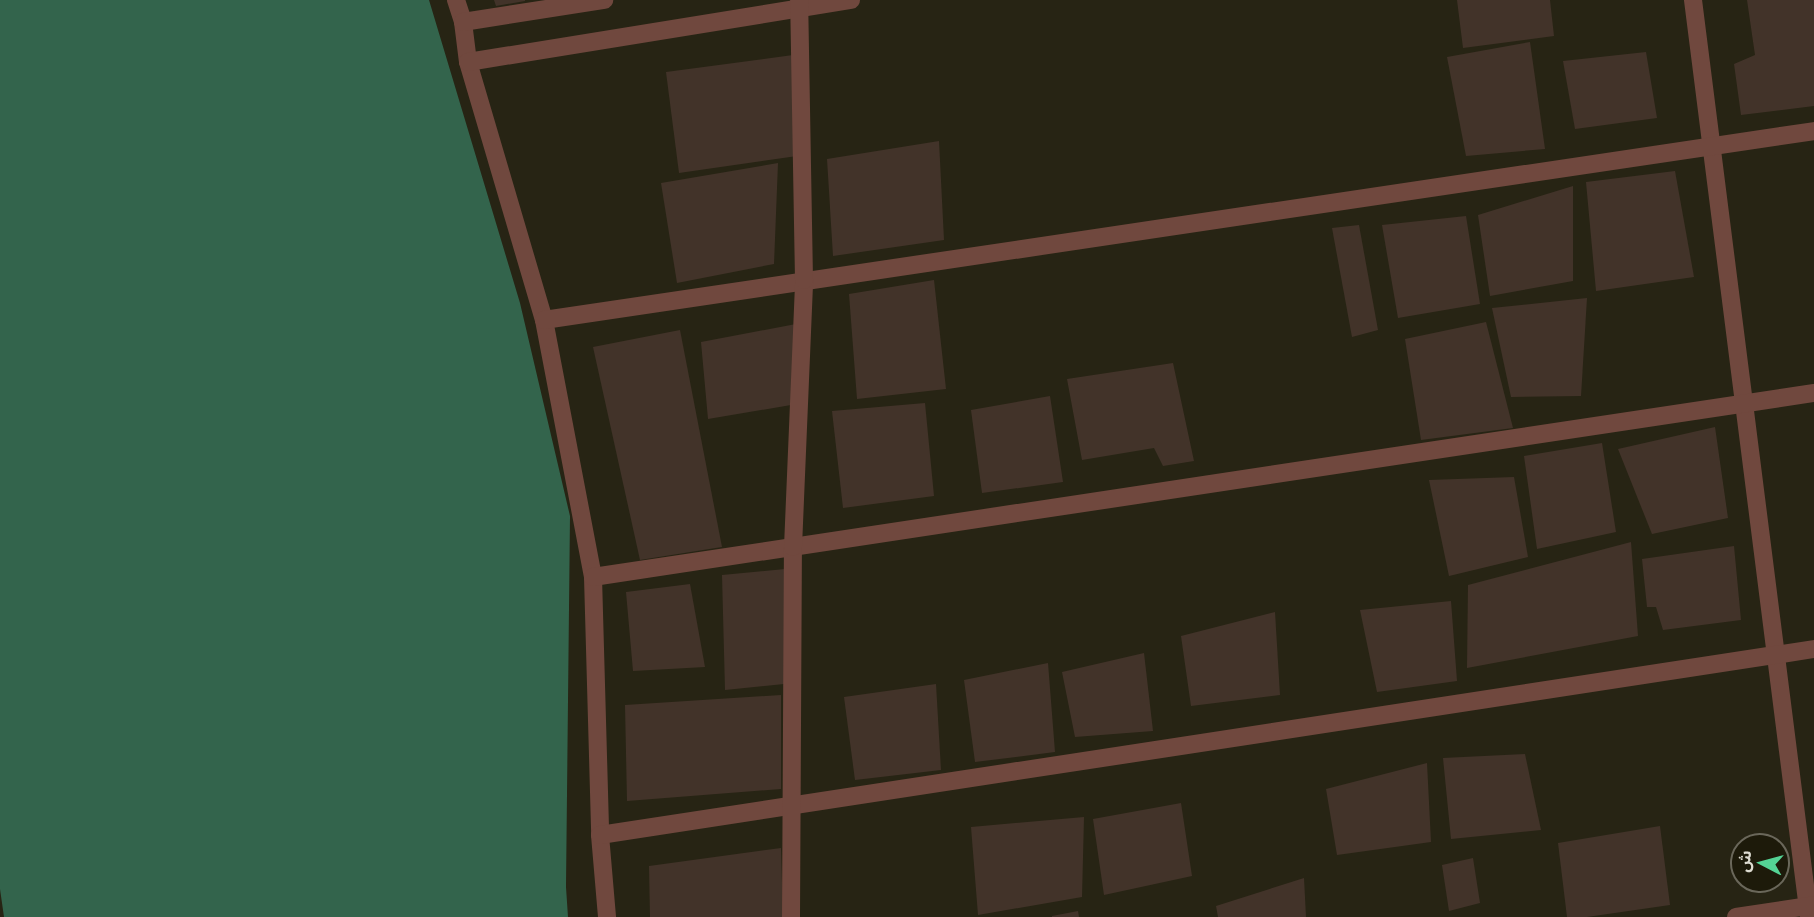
<!DOCTYPE html>
<meta charset="utf-8">
<style>
body{margin:0}
#map{position:relative;width:1814px;height:917px;overflow:hidden;background:#272414;font-family:"Open Sans","Noto Sans Arabic",sans-serif}
div>[style]{position:absolute}
[style*='--x']{left:calc(var(--x)*1px);top:calc(var(--y)*1px);width:calc(var(--w)*1px);rotate:calc(var(--a)*1deg)}
.forest>*{inset:0;background:#33644c}
.building>*{inset:0;background:#423329}
.street>*{height:18px;margin:-9px;padding:0 9px;transform-origin:9px;border-radius:9px;background:#70483e}
span{translate:-50% -50%;white-space:nowrap;text-align:center;line-height:1.15;-webkit-text-stroke:4.5px #1d1a0a;paint-order:stroke}
.north{position:absolute;left:1730px;top:833px;width:60px;height:60px;box-sizing:border-box;background:#1d1a0a;border:2px solid #6a675a;border-radius:50%;rotate:276deg;font-size:16px;font-weight:700;line-height:24px;text-align:center;color:#dddbd1}
.north::after{content:'';display:block;margin:auto;width:21px;height:27px;background:#54d395;clip-path:polygon(50% 0,100% 100%,50% 72%,0 100%)}
</style>
<div id="map">
<div class="forest">
<i style="clip-path:polygon(0 0,429px 0,520px 303px,570px 516px,566px 887px,568px 917px,4px 917px,0 889px)"></i>
</div>
<div class="building">
<i style="clip-path:polygon(494px 0,525px 0,525px 1px,496px 6px)"></i>
<i style="clip-path:polygon(1457px 0,1550px 0,1554px 36px,1463px 48px)"></i>
<i style="clip-path:polygon(1747px 0,1814px 0,1814px 106px,1741px 115px,1734px 64px,1755px 55px)"></i>
<i style="clip-path:polygon(1530px 42px,1545px 149px,1466px 156px,1447px 57px)"></i>
<i style="clip-path:polygon(1646px 52px,1657px 118px,1575px 129px,1563px 61px)"></i>
<i style="clip-path:polygon(793px 55px,797px 156px,679px 173px,666px 72px)"></i>
<i style="clip-path:polygon(939px 141px,944px 240px,833px 256px,827px 159px)"></i>
<i style="clip-path:polygon(778px 163px,774px 264px,677px 283px,661px 183px)"></i>
<i style="clip-path:polygon(1675px 171px,1694px 277px,1596px 291px,1586px 182px)"></i>
<i style="clip-path:polygon(1573px 186px,1573px 281px,1490px 296px,1478px 215px)"></i>
<i style="clip-path:polygon(1466px 216px,1480px 304px,1398px 318px,1382px 225px)"></i>
<i style="clip-path:polygon(1359px 225px,1378px 330px,1352px 337px,1332px 228px)"></i>
<i style="clip-path:polygon(934px 280px,946px 389px,857px 399px,849px 294px)"></i>
<i style="clip-path:polygon(1587px 298px,1581px 396px,1511px 397px,1492px 308px)"></i>
<i style="clip-path:polygon(1486px 322px,1513px 428px,1421px 440px,1405px 339px)"></i>
<i style="clip-path:polygon(796px 324px,791px 405px,708px 419px,701px 342px)"></i>
<i style="clip-path:polygon(680px 330px,722px 547px,640px 560px,593px 347px)"></i>
<i style="clip-path:polygon(1173px 363px,1194px 461px,1163px 466px,1154px 448px,1082px 460px,1067px 379px)"></i>
<i style="clip-path:polygon(1050px 396px,1063px 482px,982px 493px,971px 410px)"></i>
<i style="clip-path:polygon(925px 403px,934px 496px,843px 508px,832px 411px)"></i>
<i style="clip-path:polygon(1715px 427px,1728px 518px,1652px 534px,1618px 449px)"></i>
<i style="clip-path:polygon(1602px 443px,1616px 532px,1537px 549px,1524px 456px)"></i>
<i style="clip-path:polygon(1514px 477px,1528px 557px,1449px 576px,1429px 480px)"></i>
<i style="clip-path:polygon(1631px 542px,1638px 636px,1467px 668px,1468px 585px)"></i>
<i style="clip-path:polygon(1734px 546px,1741px 620px,1663px 630px,1656px 607px,1647px 607px,1642px 559px)"></i>
<i style="clip-path:polygon(785px 569px,784px 684px,725px 690px,722px 575px)"></i>
<i style="clip-path:polygon(690px 584px,705px 667px,633px 671px,626px 592px)"></i>
<i style="clip-path:polygon(1451px 601px,1457px 681px,1377px 692px,1360px 610px)"></i>
<i style="clip-path:polygon(1275px 612px,1280px 695px,1191px 706px,1181px 636px)"></i>
<i style="clip-path:polygon(1144px 653px,1153px 731px,1075px 737px,1062px 672px)"></i>
<i style="clip-path:polygon(1048px 663px,1055px 752px,975px 762px,964px 680px)"></i>
<i style="clip-path:polygon(936px 684px,941px 770px,855px 780px,844px 697px)"></i>
<i style="clip-path:polygon(781px 695px,781px 789px,627px 801px,625px 705px)"></i>
<i style="clip-path:polygon(1525px 754px,1541px 830px,1451px 839px,1443px 758px)"></i>
<i style="clip-path:polygon(1427px 763px,1431px 842px,1337px 855px,1326px 789px)"></i>
<i style="clip-path:polygon(1181px 803px,1192px 876px,1104px 895px,1093px 819px)"></i>
<i style="clip-path:polygon(1084px 817px,1082px 897px,978px 915px,971px 827px)"></i>
<i style="clip-path:polygon(1660px 826px,1670px 905px,1587px 917px,1567px 917px,1558px 843px)"></i>
<i style="clip-path:polygon(781px 848px,783px 917px,650px 917px,649px 866px)"></i>
<i style="clip-path:polygon(1473px 858px,1480px 903px,1449px 911px,1442px 865px)"></i>
<i style="clip-path:polygon(1304px 878px,1306px 917px,1218px 917px,1216px 906px)"></i>
<i style="clip-path:polygon(1078px 911px,1079px 917px,1052px 917px,1052px 916px)"></i>
</div>
<div class="street">
<i style="--x:456;--y:0;--w:23;--a:72"></i>
<i style="--x:463;--y:22;--w:40;--a:82.9"></i>
<i style="--x:468;--y:62;--w:269;--a:73.6"></i>
<i style="--x:544;--y:320;--w:262;--a:79.2"></i>
<i style="--x:593;--y:577;--w:258;--a:88.4"></i>
<i style="--x:600;--y:835;--w:82;--a:85.1"></i>
<i style="--x:1693;--y:0;--w:924;--a:82.79"></i>
<i style="--x:463;--y:22;--w:143;--a:-8.9"></i>
<i style="--x:468;--y:62;--w:388;--a:-9.2"></i>
<i style="--x:544;--y:320;--w:1284;--a:-8.46"></i>
<i style="--x:593;--y:577;--w:1235;--a:-8.57"></i>
<i style="--x:600;--y:835;--w:1228;--a:-8.71"></i>
<i style="--x:791;--y:917;--w:370;--a:-89.7"></i>
<i style="--x:793;--y:547;--w:267;--a:-87.6"></i>
<i style="--x:804;--y:280;--w:280;--a:-91"></i>
<i style="--x:1736;--y:917;--w:79;--a:-8.7"></i>
</div>
<div class="north">ش</div>
</div>
